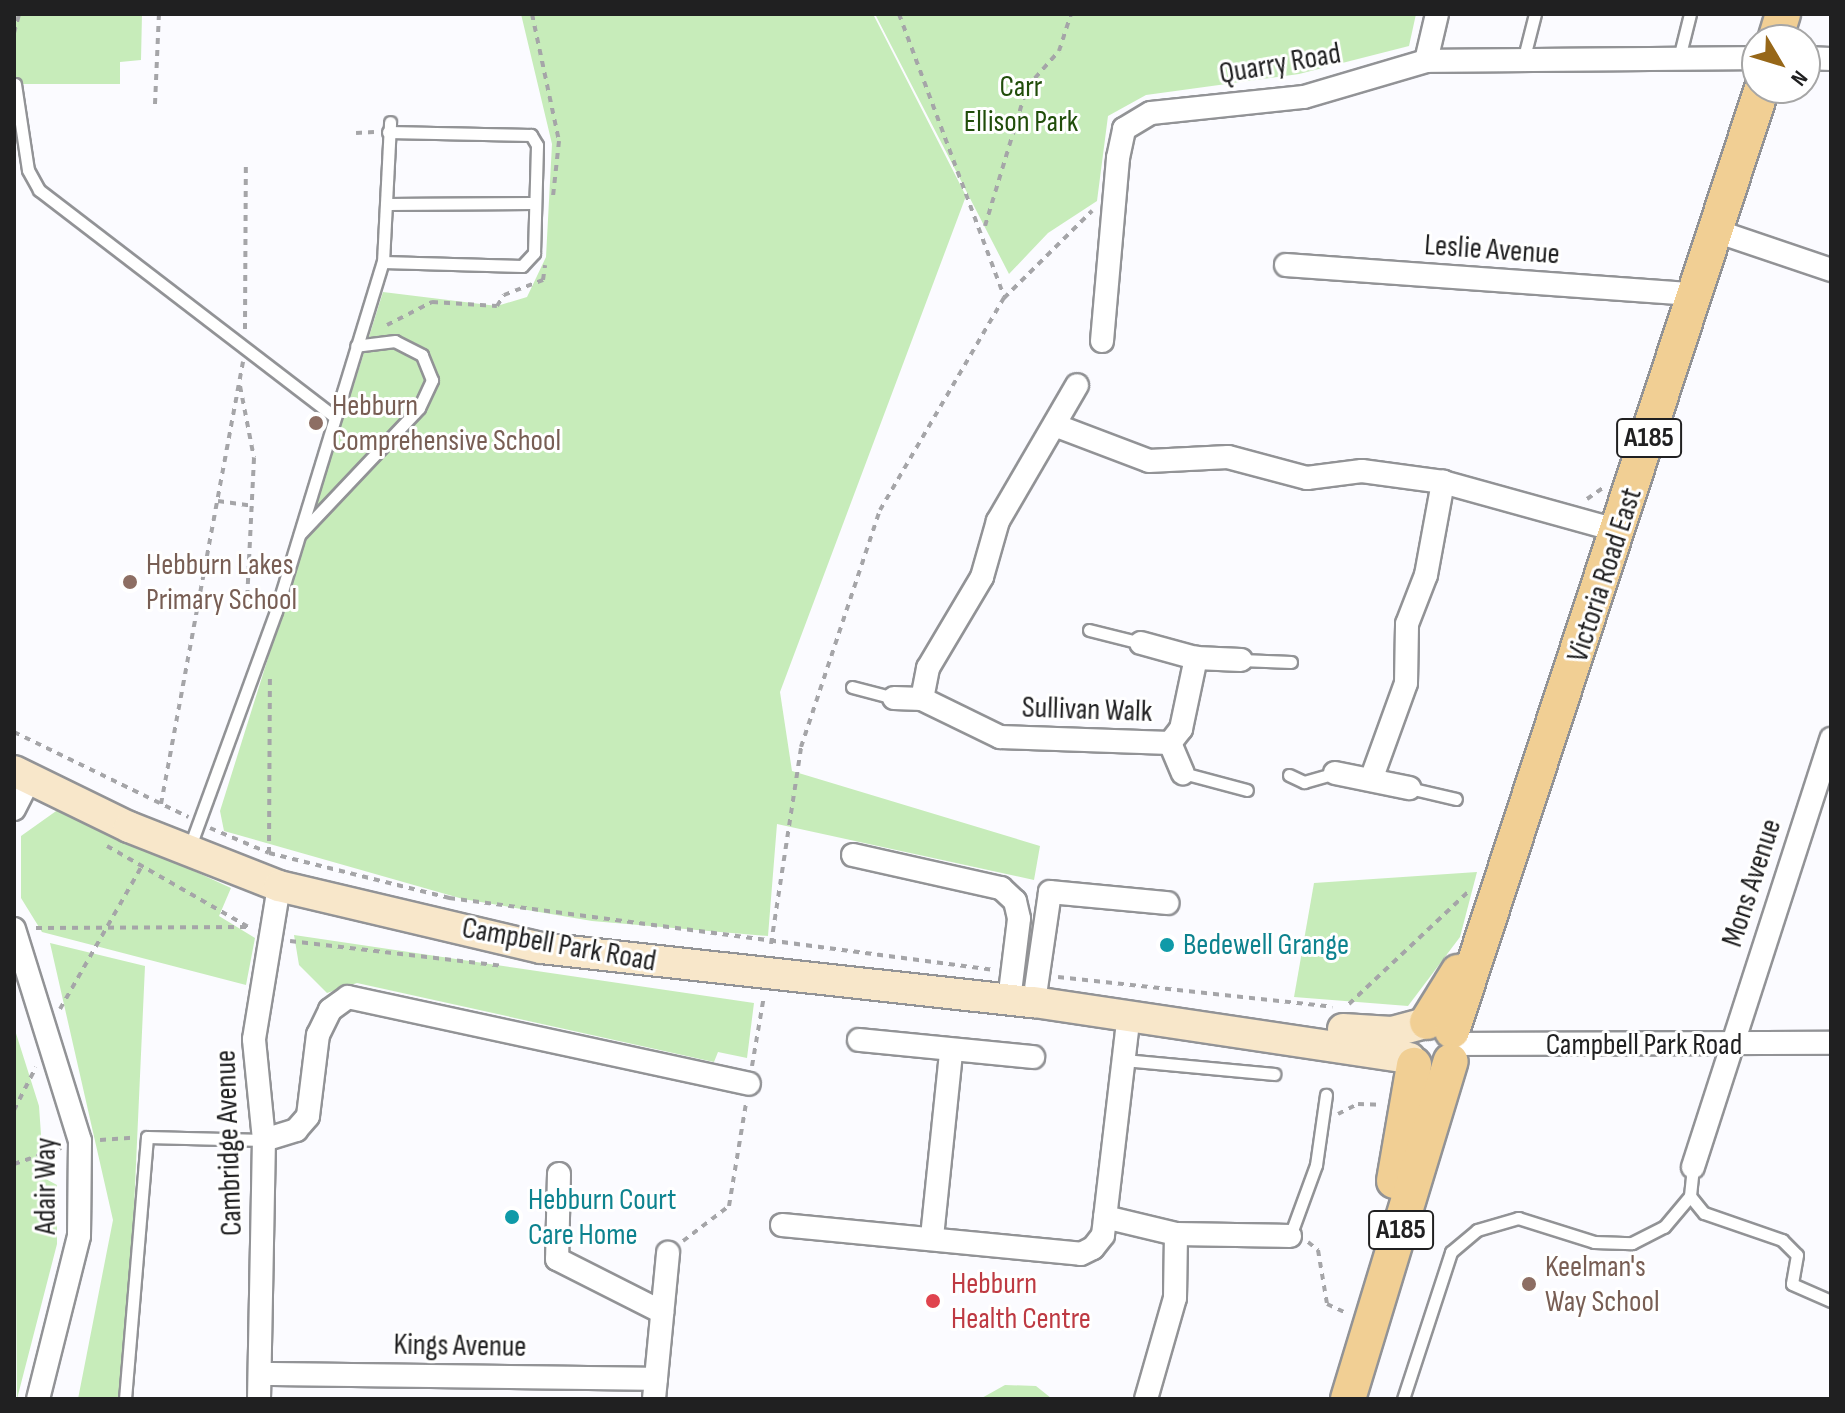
<!DOCTYPE html>
<style>
body{margin:0}
#map{position:relative;width:1845px;height:1413px;overflow:hidden;background:#fbfbff;font-family:"Sofia Sans Condensed",sans-serif}
div>[style]{position:absolute}
[style*='--x']{left:calc(var(--x)*1px);top:calc(var(--y)*1px);width:calc(var(--w)*1px);rotate:calc(var(--a)*1deg)}
.green>*{inset:0;background:#c7ecba}
.path>*{height:4px;margin-top:-2px;transform-origin:0;background:repeating-linear-gradient(90deg,#a5a5a8 0 6px,transparent 0 12px)}
.roads{filter:drop-shadow(2px 0 #929396) drop-shadow(-2px 0 #929396) drop-shadow(0 2px #929396) drop-shadow(0 -2px #929396)}
.lane>*{height:11px;margin:-5.5px;padding:0 5.5px;transform-origin:5.5px;border-radius:5.5px;background:#fff}
.street>*{height:22px;margin:-11px;padding:0 11px;transform-origin:11px;border-radius:11px;background:#fff}
.secondary>*{height:30px;margin:-15px;padding:0 15px;transform-origin:15px;border-radius:15px;background:#f8e7ca}
.primary>*{height:34px;margin:-17px;padding:0 17px;transform-origin:17px;border-radius:17px;background:#f1cf94}
.dots>*{width:22px;height:22px;translate:-50% -50%;box-sizing:border-box;border:4px solid #fff;border-radius:50%}
span{translate:-50% -50%;white-space:nowrap;text-align:center;line-height:1.15;-webkit-text-stroke:6px #fff;paint-order:stroke}
.shield-label span{padding:2px 6px;background:#fff;border:2px solid;border-radius:6px;-webkit-text-stroke-width:0}
.shield-label{font-size:28px;color:#202021;font-weight:700}
.street-label{font-size:30px;color:#202021}
.park-label{font-size:30px;color:#204d0a}
.education-label{font-size:30px;color:#785e54}
.left{translate:0 -50%;text-align:left}
.culture-label{font-size:30px;color:#0d838f}
.health-label{font-size:30px;color:#be3a42}
.frame{position:absolute;inset:0;border:16px solid #202021;pointer-events:none}
.north{position:absolute;left:1741px;top:24px;width:80px;height:80px;box-sizing:border-box;background:#fff;border:2px solid #a6a6a6;border-radius:50%;rotate:128deg;font-size:22px;font-weight:700;line-height:32px;text-align:center;color:#202021}
.north::after{content:'';display:block;margin:auto;width:28px;height:36px;background:#976718;clip-path:polygon(50% 0,100% 100%,50% 72%,0 100%)}
</style>
<div id="map">
<div class="green">
<i style="clip-path:polygon(14px 14px,142px 14px,141px 60px,120px 62px,120px 84px,14px 84px)"></i>
<i style="clip-path:polygon(521px 14px,873px 14px,966px 196px,780px 692px,792px 771px,1040px 846px,1034px 880px,777px 824px,768px 936px,592px 921px,463px 899px,224px 831px,220px 811px,383px 292px,497px 306px,527px 297px,546px 257px,552px 144px)"></i>
<i style="clip-path:polygon(875px 14px,1416px 14px,1409px 46px,1299px 74px,1146px 95px,1108px 116px,1097px 201px,1048px 233px,1009px 274px)"></i>
<i style="clip-path:polygon(59px 809px,231px 888px,219px 916px,255px 938px,246px 985px,42px 932px,21px 898px,21px 836px)"></i>
<i style="clip-path:polygon(1477px 872px,1460px 937px,1408px 1006px,1294px 997px,1314px 883px)"></i>
<i style="clip-path:polygon(294px 935px,754px 1003px,747px 1058px,718px 1052px,714px 1062px,357px 983px,327px 993px,299px 965px)"></i>
<i style="clip-path:polygon(50px 943px,145px 966px,127px 1362px,118px 1399px,78px 1399px,113px 1220px)"></i>
<i style="clip-path:polygon(14px 1027px,39px 1106px,44px 1178px,57px 1185px,57px 1244px,17px 1399px)"></i>
<i style="clip-path:polygon(1005px 1385px,1036px 1386px,1051px 1398px,980px 1399px)"></i>
</div>
<div class="path">
<i style="--x:532;--y:14;--w:130;--a:78"></i>
<i style="--x:559;--y:141;--w:55;--a:96.2"></i>
<i style="--x:899;--y:14;--w:301;--a:69.6"></i>
<i style="--x:14;--y:33;--w:20;--a:-75"></i>
<i style="--x:155;--y:104;--w:90;--a:-87.5"></i>
<i style="--x:356;--y:133;--w:18;--a:-3"></i>
<i style="--x:985;--y:226;--w:145;--a:-73.2"></i>
<i style="--x:1027;--y:87;--w:48;--a:-48.4"></i>
<i style="--x:1059;--y:51;--w:39;--a:-72"></i>
<i style="--x:387;--y:325;--w:51;--a:-27.1"></i>
<i style="--x:432;--y:302;--w:65;--a:3.5"></i>
<i style="--x:497;--y:306;--w:13;--a:-58"></i>
<i style="--x:504;--y:295;--w:42;--a:-21"></i>
<i style="--x:543;--y:280;--w:15;--a:-82"></i>
<i style="--x:245;--y:329;--w:168;--a:-89.7"></i>
<i style="--x:240;--y:386;--w:73;--a:79"></i>
<i style="--x:254;--y:458;--w:143;--a:92.8"></i>
<i style="--x:247;--y:601;--w:15;--a:16"></i>
<i style="--x:1587;--y:499;--w:19;--a:-35"></i>
<i style="--x:218;--y:501;--w:36;--a:8"></i>
<i style="--x:14;--y:732;--w:194;--a:26"></i>
<i style="--x:161;--y:804;--w:450;--a:-79.5"></i>
<i style="--x:210;--y:828;--w:64;--a:23"></i>
<i style="--x:269;--y:853;--w:186;--a:14"></i>
<i style="--x:449;--y:898;--w:550;--a:7.53"></i>
<i style="--x:107;--y:846;--w:167;--a:29.8"></i>
<i style="--x:269;--y:853;--w:175;--a:-89.7"></i>
<i style="--x:36;--y:928;--w:211;--a:-0.3"></i>
<i style="--x:290;--y:941;--w:215;--a:6.7"></i>
<i style="--x:771;--y:944;--w:199;--a:-81.3"></i>
<i style="--x:801;--y:747;--w:250;--a:-71.6"></i>
<i style="--x:880;--y:510;--w:246;--a:-59.7"></i>
<i style="--x:1004;--y:298;--w:124;--a:-44.7"></i>
<i style="--x:1058;--y:977;--w:276;--a:6.2"></i>
<i style="--x:1349;--y:1004;--w:163;--a:-43.3"></i>
<i style="--x:60;--y:1009;--w:165;--a:-60.2"></i>
<i style="--x:752;--y:1066;--w:71;--a:-80.3"></i>
<i style="--x:14;--y:1110;--w:48;--a:-62.9"></i>
<i style="--x:1338;--y:1114;--w:22;--a:-27"></i>
<i style="--x:1358;--y:1104;--w:23;--a:2"></i>
<i style="--x:100;--y:1140;--w:32;--a:-4"></i>
<i style="--x:14;--y:1164;--w:50;--a:-18.8"></i>
<i style="--x:683;--y:1241;--w:58;--a:-37.3"></i>
<i style="--x:729;--y:1206;--w:104;--a:-80.6"></i>
<i style="--x:1308;--y:1242;--w:13;--a:39"></i>
<i style="--x:1318;--y:1250;--w:55;--a:80.5"></i>
<i style="--x:1327;--y:1304;--w:23;--a:25"></i>
</div>
<div class="roads">
<div class="lane">
<i style="--x:1524;--y:57;--w:44;--a:-75.7"></i>
<i style="--x:1679;--y:58;--w:45;--a:-76"></i>
<i style="--x:15;--y:84;--w:87;--a:81.4"></i>
<i style="--x:28;--y:170;--w:23;--a:61"></i>
<i style="--x:39;--y:190;--w:373;--a:37.5"></i>
<i style="--x:387;--y:204;--w:145;--a:-0.4"></i>
<i style="--x:383;--y:262;--w:139;--a:1.6"></i>
<i style="--x:522;--y:266;--w:18;--a:-47"></i>
<i style="--x:534;--y:253;--w:108;--a:-88.4"></i>
<i style="--x:537;--y:145;--w:12;--a:-121"></i>
<i style="--x:531;--y:135;--w:143;--a:-178.8"></i>
<i style="--x:300;--y:534;--w:173;--a:-46.6"></i>
<i style="--x:419;--y:408;--w:31;--a:-65"></i>
<i style="--x:432;--y:380;--w:27;--a:-112"></i>
<i style="--x:422;--y:355;--w:30;--a:-153"></i>
<i style="--x:395;--y:341;--w:39;--a:173"></i>
<i style="--x:1089;--y:630;--w:54;--a:14"></i>
<i style="--x:1241;--y:660;--w:50;--a:2.3"></i>
<i style="--x:852;--y:687;--w:43;--a:14.7"></i>
<i style="--x:1183;--y:773;--w:66;--a:14.9"></i>
<i style="--x:1289;--y:775;--w:17;--a:25"></i>
<i style="--x:1304;--y:782;--w:32;--a:-16"></i>
<i style="--x:1409;--y:788;--w:48;--a:13.2"></i>
<i style="--x:189;--y:849;--w:253;--a:-69.9"></i>
<i style="--x:276;--y:611;--w:365;--a:-73"></i>
<i style="--x:383;--y:262;--w:140;--a:-87.1"></i>
<i style="--x:1124;--y:1060;--w:151;--a:5.3"></i>
<i style="--x:1693;--y:1167;--w:29;--a:96"></i>
<i style="--x:1690;--y:1196;--w:22;--a:51"></i>
<i style="--x:1704;--y:1213;--w:83;--a:19.1"></i>
<i style="--x:1782;--y:1240;--w:21;--a:45"></i>
<i style="--x:1797;--y:1255;--w:29;--a:100"></i>
<i style="--x:1792;--y:1284;--w:43;--a:23.6"></i>
<i style="--x:1290;--y:1236;--w:76;--a:-69.9"></i>
<i style="--x:1316;--y:1165;--w:71;--a:-81.9"></i>
<i style="--x:125;--y:1399;--w:263;--a:-85.2"></i>
<i style="--x:147;--y:1137;--w:117;--a:1.5"></i>
<i style="--x:1403;--y:1399;--w:155;--a:-71.9"></i>
<i style="--x:1451;--y:1252;--w:34;--a:-40"></i>
<i style="--x:1477;--y:1230;--w:43;--a:-16.3"></i>
<i style="--x:1518;--y:1218;--w:80;--a:17.5"></i>
<i style="--x:1594;--y:1242;--w:38;--a:2"></i>
<i style="--x:1632;--y:1243;--w:36;--a:-27"></i>
<i style="--x:1664;--y:1227;--w:40;--a:-50"></i>
</div>
<div class="street">
<i style="--x:1805;--y:58;--w:26;--a:2"></i>
<i style="--x:1426;--y:61;--w:48;--a:-76.8"></i>
<i style="--x:1719;--y:232;--w:118;--a:18.7"></i>
<i style="--x:1286;--y:265;--w:410;--a:4.1"></i>
<i style="--x:1102;--y:341;--w:184;--a:-85"></i>
<i style="--x:1118;--y:158;--w:30;--a:-78"></i>
<i style="--x:1124;--y:129;--w:31;--a:-31"></i>
<i style="--x:1151;--y:113;--w:154;--a:-6"></i>
<i style="--x:1304;--y:97;--w:127;--a:-16.4"></i>
<i style="--x:1426;--y:61;--w:331;--a:-0.5"></i>
<i style="--x:1057;--y:426;--w:98;--a:20.8"></i>
<i style="--x:1149;--y:461;--w:79;--a:-2.9"></i>
<i style="--x:1228;--y:457;--w:82;--a:14.9"></i>
<i style="--x:1307;--y:478;--w:55;--a:-7.3"></i>
<i style="--x:1362;--y:471;--w:82;--a:7.7"></i>
<i style="--x:1443;--y:482;--w:184;--a:15.5"></i>
<i style="--x:1141;--y:643;--w:57;--a:15.3"></i>
<i style="--x:1196;--y:658;--w:45;--a:2.5"></i>
<i style="--x:894;--y:698;--w:28;--a:2"></i>
<i style="--x:922;--y:699;--w:87;--a:26"></i>
<i style="--x:1000;--y:737;--w:170;--a:2"></i>
<i style="--x:1170;--y:743;--w:18;--a:-52"></i>
<i style="--x:1181;--y:729;--w:73;--a:-78.1"></i>
<i style="--x:922;--y:699;--w:32;--a:-79"></i>
<i style="--x:928;--y:668;--w:106;--a:-59.3"></i>
<i style="--x:982;--y:577;--w:58;--a:-74.1"></i>
<i style="--x:998;--y:521;--w:157;--a:-59.8"></i>
<i style="--x:1170;--y:743;--w:33;--a:67"></i>
<i style="--x:1335;--y:773;--w:76;--a:11.5"></i>
<i style="--x:1372;--y:777;--w:100;--a:-70.1"></i>
<i style="--x:1406;--y:683;--w:59;--a:-89"></i>
<i style="--x:1407;--y:624;--w:53;--a:-68.8"></i>
<i style="--x:1426;--y:575;--w:95;--a:-79.6"></i>
<i style="--x:14;--y:809;--w:34;--a:-63"></i>
<i style="--x:853;--y:855;--w:152;--a:12.6"></i>
<i style="--x:1001;--y:888;--w:19;--a:43"></i>
<i style="--x:1015;--y:901;--w:18;--a:77"></i>
<i style="--x:1019;--y:919;--w:82;--a:97"></i>
<i style="--x:14;--y:929;--w:222;--a:72.7"></i>
<i style="--x:80;--y:1141;--w:95;--a:90.6"></i>
<i style="--x:79;--y:1236;--w:168;--a:104.1"></i>
<i style="--x:1034;--y:1002;--w:111;--a:-81.7"></i>
<i style="--x:1050;--y:892;--w:118;--a:5.4"></i>
<i style="--x:859;--y:1040;--w:175;--a:5.6"></i>
<i style="--x:1456;--y:1044;--w:375;--a:-0.2"></i>
<i style="--x:264;--y:1140;--w:34;--a:-17"></i>
<i style="--x:296;--y:1130;--w:18;--a:-49"></i>
<i style="--x:308;--y:1116;--w:82;--a:-83"></i>
<i style="--x:318;--y:1035;--w:28;--a:-64"></i>
<i style="--x:330;--y:1010;--w:22;--a:-36"></i>
<i style="--x:348;--y:997;--w:410;--a:12.2"></i>
<i style="--x:1693;--y:1167;--w:450;--a:-72.1"></i>
<i style="--x:559;--y:1174;--w:85;--a:91.3"></i>
<i style="--x:557;--y:1259;--w:118;--a:26.8"></i>
<i style="--x:1105;--y:1217;--w:73;--a:13.5"></i>
<i style="--x:1176;--y:1234;--w:114;--a:1"></i>
<i style="--x:782;--y:1225;--w:300;--a:5.5"></i>
<i style="--x:1081;--y:1254;--w:13;--a:-27"></i>
<i style="--x:1093;--y:1248;--w:16;--a:-52"></i>
<i style="--x:1103;--y:1235;--w:222;--a:-83.3"></i>
<i style="--x:932;--y:1237;--w:186;--a:-84.1"></i>
<i style="--x:264;--y:1374;--w:392;--a:0.7"></i>
<i style="--x:259;--y:1399;--w:259;--a:-88.9"></i>
<i style="--x:264;--y:1140;--w:101;--a:-95.7"></i>
<i style="--x:254;--y:1039;--w:155;--a:-80.7"></i>
<i style="--x:654;--y:1399;--w:147;--a:-84.5"></i>
<i style="--x:1146;--y:1399;--w:105;--a:-74"></i>
<i style="--x:1175;--y:1298;--w:64;--a:-89.1"></i>
</div>
<div class="secondary">
<i style="--x:14;--y:771;--w:128;--a:26"></i>
<i style="--x:129;--y:827;--w:161;--a:21.5"></i>
<i style="--x:279;--y:886;--w:269;--a:13.3"></i>
<i style="--x:541;--y:948;--w:496;--a:6.3"></i>
<i style="--x:1034;--y:1002;--w:380;--a:8.5"></i>
<i style="--x:1343;--y:1029;--w:49;--a:3.5"></i>
<i style="--x:1392;--y:1032;--w:28;--a:-15"></i>
</div>
<div class="primary">
<i style="--x:1775;--y:40;--w:27;--a:-73"></i>
<i style="--x:1427;--y:1022;--w:59;--a:-58.2"></i>
<i style="--x:1452;--y:1031;--w:993;--a:-71.8"></i>
<i style="--x:1394;--y:1181;--w:118;--a:-80.2"></i>
<i style="--x:1348;--y:1399;--w:353;--a:-73.1"></i>
</div>
</div>
<div class="dots">
<i style="left:316px;top:423px;background:#8d6e63"></i>
<i style="left:130px;top:582px;background:#8d6e63"></i>
<i style="left:1167px;top:945px;background:#0f9aa8"></i>
<i style="left:512px;top:1217px;background:#0f9aa8"></i>
<i style="left:1529px;top:1284px;background:#8d6e63"></i>
<i style="left:933px;top:1301px;background:#e0444e"></i>
</div>
<div class="shield-label">
<span style="left:1649px;top:438px">A185</span>
<span style="left:1401px;top:1230px">A185</span>
</div>
<div class="street-label">
<span style="left:1280px;top:64px;rotate:-10deg">Quarry Road</span>
<span style="left:1492px;top:250px;rotate:4deg">Leslie Avenue</span>
<span style="left:1605px;top:575px;rotate:-72deg">Victoria Road East</span>
<span style="left:1087px;top:710px;rotate:2deg">Sullivan Walk</span>
<span style="left:1752px;top:883px;rotate:-72deg">Mons Avenue</span>
<span style="left:559px;top:945px;rotate:10deg">Campbell Park Road</span>
<span style="left:1644px;top:1045px">Campbell Park Road</span>
<span style="left:229px;top:1143px;rotate:-92deg">Cambridge Avenue</span>
<span style="left:46px;top:1186px;rotate:-90deg">Adair Way</span>
<span style="left:460px;top:1346px;rotate:1deg">Kings Avenue</span>
</div>
<div class="park-label">
<span style="left:1021px;top:104px">Carr<br>Ellison Park</span>
</div>
<div class="education-label">
<span class="left" style="left:332px;top:423px">Hebburn<br>Comprehensive School</span>
<span class="left" style="left:146px;top:582px">Hebburn Lakes<br>Primary School</span>
<span class="left" style="left:1545px;top:1284px">Keelman's<br>Way School</span>
</div>
<div class="culture-label">
<span class="left" style="left:1183px;top:945px">Bedewell Grange</span>
<span class="left" style="left:528px;top:1217px">Hebburn Court<br>Care Home</span>
</div>
<div class="health-label">
<span class="left" style="left:951px;top:1301px">Hebburn<br>Health Centre</span>
</div>
<div class="frame"></div>
<div class="north">N</div>
</div>
